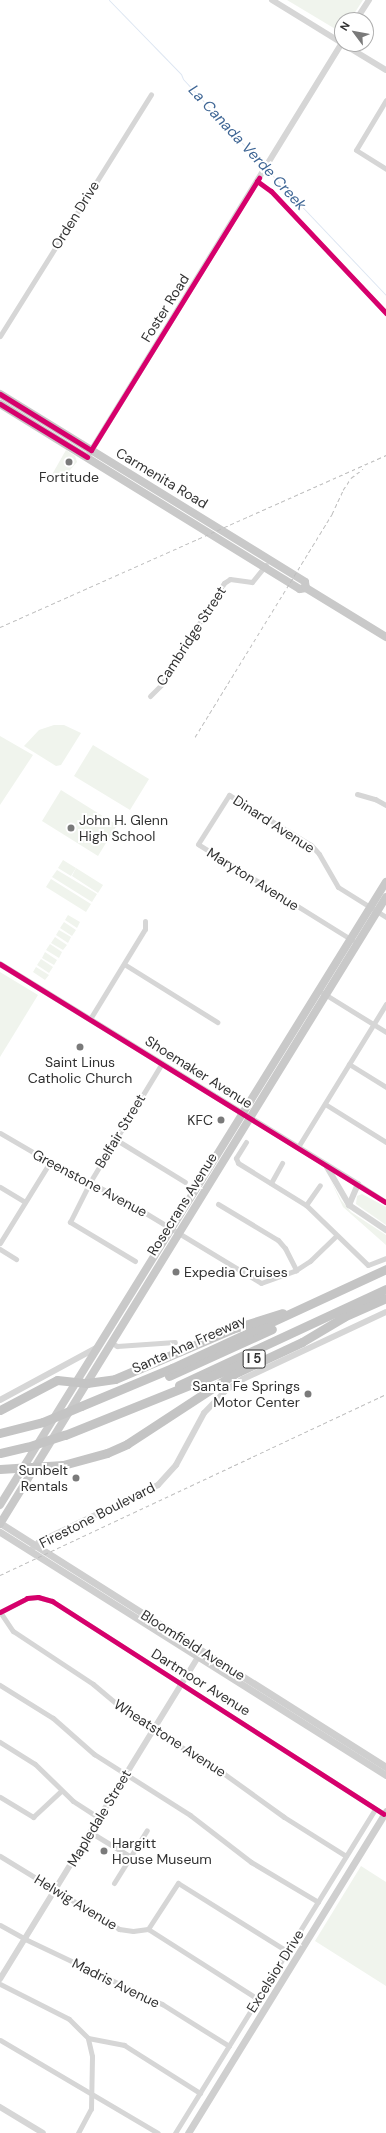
<!DOCTYPE html>
<style>
body{margin:0}
#map{position:relative;width:386px;height:2133px;overflow:hidden;background:#fff;font-family:"DM Sans",sans-serif}
div>[style]{position:absolute}
[style*='--x']{left:calc(var(--x)*1px);top:calc(var(--y)*1px);width:calc(var(--w)*1px);rotate:calc(var(--a)*1deg)}
.green>*{inset:0;background:#f0f4ed}
.stream>*{height:1px;margin:-0.5px;padding:0 0.5px;transform-origin:0.5px;border-radius:0.5px;background:#dde6f2}
.minor>*{height:5px;margin:-2.5px;padding:0 2.5px;transform-origin:2.5px;border-radius:2.5px;background:#d6d6d6}
.tertiary>*{height:6px;margin:-3px;padding:0 3px;transform-origin:3px;border-radius:3px;background:#d6d6d6}
.secondary>*{height:7px;margin:-3.5px;padding:0 3.5px;transform-origin:3.5px;border-radius:3.5px;background:#cfcfcf}
.primary>*{height:8px;margin:-4px;padding:0 4px;transform-origin:4px;border-radius:4px;background:#c9c9c9}
.motorway>*{height:9px;margin:-4.5px;padding:0 4.5px;transform-origin:4.5px;border-radius:4.5px;background:#c4c4c4}
.rail>*{height:1px;margin-top:-0.5px;transform-origin:0;background:repeating-linear-gradient(90deg,#bebebe 0 4px,transparent 0 7px)}
.motorway-bridge>*{height:9px;margin:-4.5px;padding:0 4.5px;transform-origin:4.5px;border-radius:4.5px;background:#c4c4c4}
.cycleway>*{height:5px;margin:-2.5px;padding:0 2.5px;transform-origin:2.5px;border-radius:2.5px;background:#d6006c}
.dots>*{width:11px;height:11px;translate:-50% -50%;box-sizing:border-box;border:2px solid #fff;border-radius:50%}
span{translate:-50% -50%;white-space:nowrap;text-align:center;line-height:1.15;-webkit-text-stroke:4px #fff;paint-order:stroke}
.shield-label span{padding:1px 3px;background:#fff;border:1px solid;border-radius:3px;-webkit-text-stroke-width:0}
.shield-label{font-size:13px;color:#323232;font-weight:700}
.street-label{font-size:14px;color:#323232}
.poi-label{font-size:14px;color:#323232}
.left{translate:0 -50%;text-align:left}
.right{translate:-100% -50%;text-align:right}
.water-label{font-size:15px;color:#3f6695;font-style:italic}
.north{position:absolute;left:334px;top:12px;width:40px;height:40px;box-sizing:border-box;background:#fff;border:1px solid #adadad;border-radius:50%;rotate:302deg;font-size:11px;font-weight:700;line-height:16px;text-align:center;color:#323232}
.north::after{content:'';display:block;margin:auto;width:14px;height:18px;background:#7a7a7a;clip-path:polygon(50% 0,100% 100%,50% 72%,0 100%)}
</style>
<div id="map">
<div class="green">
<i style="clip-path:polygon(287px 0,363px 0,350px 20px,342px 20px,342px 33px)"></i>
<i style="clip-path:polygon(66px 450px,75px 456px,77px 462px,64px 477px,54px 480px,50px 478px)"></i>
<i style="clip-path:polygon(64px 725px,81px 733px,61px 765px,56px 766px,24px 746px,39px 730px,54px 725px)"></i>
<i style="clip-path:polygon(0 736px,33px 755px,0 805px)"></i>
<i style="clip-path:polygon(93px 745px,149px 779px,130px 810px,74px 776px)"></i>
<i style="clip-path:polygon(61px 790px,117px 825px,98px 856px,42px 821px)"></i>
<i style="clip-path:polygon(63px 860px,76px 868px,71px 876px,58px 868px)"></i>
<i style="clip-path:polygon(76px 868px,103px 885px,98px 893px,72px 876px)"></i>
<i style="clip-path:polygon(57px 870px,97px 894px,92px 902px,52px 877px)"></i>
<i style="clip-path:polygon(51px 879px,91px 904px,86px 912px,46px 887px)"></i>
<i style="clip-path:polygon(68px 915px,80px 922px,77px 928px,65px 920px)"></i>
<i style="clip-path:polygon(64px 922px,76px 930px,72px 936px,60px 928px)"></i>
<i style="clip-path:polygon(59px 930px,71px 937px,68px 943px,56px 935px)"></i>
<i style="clip-path:polygon(55px 937px,67px 945px,63px 950px,51px 943px)"></i>
<i style="clip-path:polygon(50px 944px,62px 952px,59px 958px,46px 950px)"></i>
<i style="clip-path:polygon(45px 952px,57px 960px,54px 965px,42px 958px)"></i>
<i style="clip-path:polygon(41px 959px,53px 967px,49px 973px,37px 965px)"></i>
<i style="clip-path:polygon(36px 967px,49px 975px,45px 980px,33px 972px)"></i>
<i style="clip-path:polygon(0 972px,38px 995px,0 1057px)"></i>
<i style="clip-path:polygon(330px 1179px,341px 1200px,351px 1212px,386px 1235px,386px 1245px,343px 1207px)"></i>
<i style="clip-path:polygon(362px 1194px,386px 1207px,386px 1225px,356px 1204px,357px 1196px)"></i>
<i style="clip-path:polygon(361px 1866px,386px 1882px,386px 1986px,315px 1941px)"></i>
</div>
<div class="stream">
<i style="--x:109;--y:0;--w:103;--a:45.8"></i>
<i style="--x:181;--y:74;--w:5;--a:68"></i>
<i style="--x:183;--y:79;--w:105;--a:47.3"></i>
<i style="--x:254;--y:156;--w:13;--a:32"></i>
<i style="--x:268;--y:167;--w:9;--a:63"></i>
<i style="--x:272;--y:175;--w:166;--a:46.5"></i>
</div>
<div class="minor">
<i style="--x:386;--y:100;--w:58;--a:121"></i>
<i style="--x:356;--y:150;--w:36;--a:32"></i>
<i style="--x:0;--y:336;--w:285;--a:-58"></i>
<i style="--x:150;--y:696;--w:16;--a:-45"></i>
<i style="--x:161;--y:685;--w:120;--a:-58.3"></i>
<i style="--x:224;--y:583;--w:7;--a:-34"></i>
<i style="--x:230;--y:579;--w:22;--a:8"></i>
<i style="--x:252;--y:582;--w:22;--a:-51"></i>
<i style="--x:357;--y:794;--w:19;--a:16"></i>
<i style="--x:375;--y:799;--w:13;--a:29"></i>
<i style="--x:352;--y:940;--w:181;--a:-148.1"></i>
<i style="--x:198;--y:844;--w:58;--a:-57.7"></i>
<i style="--x:229;--y:795;--w:96;--a:31.4"></i>
<i style="--x:311;--y:845;--w:12;--a:48"></i>
<i style="--x:319;--y:854;--w:38;--a:60"></i>
<i style="--x:338;--y:887;--w:57;--a:32"></i>
<i style="--x:124;--y:964;--w:110;--a:31.9"></i>
<i style="--x:323;--y:993;--w:74;--a:31.8"></i>
<i style="--x:90;--y:1019;--w:105;--a:-58.6"></i>
<i style="--x:145;--y:929;--w:8;--a:-90"></i>
<i style="--x:349;--y:1064;--w:44;--a:31.9"></i>
<i style="--x:325;--y:1104;--w:72;--a:31.9"></i>
<i style="--x:0;--y:1133;--w:58;--a:30.1"></i>
<i style="--x:50;--y:1162;--w:83;--a:27.2"></i>
<i style="--x:124;--y:1200;--w:160;--a:31.2"></i>
<i style="--x:261;--y:1283;--w:37;--a:-20"></i>
<i style="--x:296;--y:1270;--w:17;--a:-33"></i>
<i style="--x:310;--y:1261;--w:36;--a:-44"></i>
<i style="--x:115;--y:1139;--w:82;--a:31.6"></i>
<i style="--x:246;--y:1142;--w:19;--a:122"></i>
<i style="--x:236;--y:1158;--w:5;--a:68"></i>
<i style="--x:238;--y:1163;--w:80;--a:31.7"></i>
<i style="--x:306;--y:1205;--w:86;--a:44.1"></i>
<i style="--x:368;--y:1265;--w:19;--a:-21"></i>
<i style="--x:298;--y:1147;--w:168;--a:-58.4"></i>
<i style="--x:271;--y:1183;--w:23;--a:-61"></i>
<i style="--x:358;--y:1184;--w:33;--a:33"></i>
<i style="--x:0;--y:1187;--w:29;--a:31"></i>
<i style="--x:218;--y:1204;--w:70;--a:31"></i>
<i style="--x:278;--y:1240;--w:11;--a:49"></i>
<i style="--x:285;--y:1248;--w:25;--a:63"></i>
<i style="--x:306;--y:1205;--w:24;--a:-55"></i>
<i style="--x:0;--y:1243;--w:95;--a:-58.3"></i>
<i style="--x:0;--y:1249;--w:19;--a:32"></i>
<i style="--x:135;--y:1261;--w:76;--a:-149"></i>
<i style="--x:70;--y:1222;--w:45;--a:-63.4"></i>
<i style="--x:90;--y:1182;--w:139;--a:-58.8"></i>
<i style="--x:112;--y:1343;--w:6;--a:31"></i>
<i style="--x:117;--y:1346;--w:58;--a:-3.9"></i>
<i style="--x:0;--y:1612;--w:30;--a:-27"></i>
<i style="--x:27;--y:1598;--w:11;--a:-5"></i>
<i style="--x:38;--y:1597;--w:15;--a:16"></i>
<i style="--x:52;--y:1601;--w:394;--a:32.7"></i>
<i style="--x:0;--y:1612;--w:23;--a:56"></i>
<i style="--x:13;--y:1631;--w:96;--a:33.5"></i>
<i style="--x:93;--y:1684;--w:48;--a:40"></i>
<i style="--x:130;--y:1715;--w:110;--a:31.9"></i>
<i style="--x:223;--y:1773;--w:75;--a:35.8"></i>
<i style="--x:284;--y:1817;--w:73;--a:32.2"></i>
<i style="--x:0;--y:1685;--w:62;--a:31.9"></i>
<i style="--x:53;--y:1718;--w:55;--a:41.3"></i>
<i style="--x:94;--y:1754;--w:114;--a:32.4"></i>
<i style="--x:190;--y:1815;--w:77;--a:37.6"></i>
<i style="--x:251;--y:1862;--w:78;--a:30.8"></i>
<i style="--x:0;--y:1742;--w:41;--a:32.2"></i>
<i style="--x:35;--y:1764;--w:53;--a:44.2"></i>
<i style="--x:73;--y:1801;--w:31;--a:33"></i>
<i style="--x:0;--y:1797;--w:39;--a:31"></i>
<i style="--x:33;--y:1817;--w:38;--a:-43"></i>
<i style="--x:90;--y:1832;--w:48;--a:31.4"></i>
<i style="--x:0;--y:1856;--w:140;--a:31.5"></i>
<i style="--x:119;--y:1929;--w:14;--a:8"></i>
<i style="--x:133;--y:1931;--w:15;--a:-8"></i>
<i style="--x:148;--y:1929;--w:130;--a:32.5"></i>
<i style="--x:114;--y:1883;--w:62;--a:-58.1"></i>
<i style="--x:0;--y:1925;--w:29;--a:29"></i>
<i style="--x:25;--y:1939;--w:152;--a:25.4"></i>
<i style="--x:162;--y:2004;--w:79;--a:32.1"></i>
<i style="--x:148;--y:1929;--w:55;--a:-56.9"></i>
<i style="--x:178;--y:1883;--w:128;--a:32"></i>
<i style="--x:0;--y:1984;--w:77;--a:26.9"></i>
<i style="--x:69;--y:2019;--w:27;--a:45"></i>
<i style="--x:88;--y:2038;--w:37;--a:11"></i>
<i style="--x:124;--y:2045;--w:90;--a:32.3"></i>
<i style="--x:0;--y:2040;--w:183;--a:30.5"></i>
<i style="--x:78;--y:2133;--w:27;--a:-62"></i>
<i style="--x:91;--y:2109;--w:53;--a:-88.9"></i>
<i style="--x:92;--y:2056;--w:18;--a:-103"></i>
<i style="--x:175;--y:2133;--w:381;--a:-58.3"></i>
</div>
<div class="tertiary">
<i style="--x:272;--y:0;--w:82;--a:31.6"></i>
<i style="--x:356;--y:20;--w:24;--a:-57"></i>
<i style="--x:343;--y:44;--w:50;--a:31.2"></i>
<i style="--x:89;--y:454;--w:483;--a:-58.4"></i>
<i style="--x:0;--y:964;--w:420;--a:31.6"></i>
<i style="--x:358;--y:1184;--w:23;--a:113"></i>
<i style="--x:327;--y:1167;--w:44;--a:59.9"></i>
<i style="--x:349;--y:1205;--w:45;--a:34"></i>
<i style="--x:0;--y:1400;--w:111;--a:-28.4"></i>
<i style="--x:33;--y:1548;--w:8;--a:-45"></i>
<i style="--x:39;--y:1542;--w:132;--a:-25.6"></i>
<i style="--x:158;--y:1485;--w:27;--a:-48"></i>
<i style="--x:176;--y:1465;--w:59;--a:-61.7"></i>
<i style="--x:204;--y:1413;--w:32;--a:-46"></i>
<i style="--x:226;--y:1390;--w:20;--a:-33"></i>
<i style="--x:243;--y:1379;--w:158;--a:-25.1"></i>
<i style="--x:0;--y:1979;--w:378;--a:-58.4"></i>
<i style="--x:0;--y:2107;--w:50;--a:31.2"></i>
</div>
<div class="secondary">
<i style="--x:0;--y:1523;--w:457;--a:32.3"></i>
<i style="--x:0;--y:1532;--w:456;--a:32.2"></i>
<i style="--x:188;--y:2133;--w:378;--a:-58.4"></i>
</div>
<div class="primary">
<i style="--x:0;--y:394;--w:358;--a:31.6"></i>
<i style="--x:305;--y:582;--w:6;--a:81"></i>
<i style="--x:0;--y:404;--w:352;--a:31.7"></i>
<i style="--x:300;--y:589;--w:6;--a:-9"></i>
<i style="--x:306;--y:588;--w:94;--a:31.5"></i>
<i style="--x:0;--y:1505;--w:733;--a:-58.22"></i>
<i style="--x:0;--y:1524;--w:736;--a:-58.38"></i>
</div>
<div class="motorway">
<i style="--x:339;--y:1319;--w:51;--a:-24.1"></i>
<i style="--x:169;--y:1376;--w:113;--a:-24.5"></i>
<i style="--x:179;--y:1385;--w:228;--a:-24.9"></i>
<i style="--x:81;--y:1406;--w:99;--a:-22.7"></i>
<i style="--x:172;--y:1368;--w:236;--a:-24.8"></i>
<i style="--x:0;--y:1410;--w:64;--a:-27.8"></i>
<i style="--x:57;--y:1380;--w:30;--a:6"></i>
<i style="--x:87;--y:1383;--w:28;--a:-8"></i>
<i style="--x:115;--y:1379;--w:127;--a:-23.1"></i>
<i style="--x:232;--y:1329;--w:53;--a:-17.4"></i>
<i style="--x:0;--y:1433;--w:44;--a:-14.3"></i>
<i style="--x:65;--y:1435;--w:191;--a:-21.9"></i>
<i style="--x:0;--y:1453;--w:28;--a:-13"></i>
<i style="--x:0;--y:1469;--w:63;--a:-3.6"></i>
<i style="--x:63;--y:1465;--w:46;--a:-15.3"></i>
<i style="--x:107;--y:1453;--w:22;--a:-24"></i>
<i style="--x:127;--y:1444;--w:128;--a:-33.2"></i>
<i style="--x:234;--y:1374;--w:75;--a:-25.2"></i>
<i style="--x:302;--y:1342;--w:49;--a:-30.8"></i>
</div>
<div class="rail">
<i style="--x:0;--y:627;--w:423;--a:-24"></i>
<i style="--x:195;--y:737;--w:262;--a:-58.4"></i>
<i style="--x:332;--y:514;--w:26;--a:-65"></i>
<i style="--x:343;--y:490;--w:14;--a:-56"></i>
<i style="--x:351;--y:478;--w:15;--a:-37"></i>
<i style="--x:0;--y:1575;--w:426;--a:-25.1"></i>
</div>
<div class="motorway-bridge">
<i style="--x:43;--y:1422;--w:41;--a:-22.8"></i>
<i style="--x:27;--y:1447;--w:40;--a:-18"></i>
</div>
<div class="cycleway">
<i style="--x:257;--y:181;--w:17;--a:36"></i>
<i style="--x:271;--y:191;--w:168;--a:46.7"></i>
<i style="--x:0;--y:394;--w:107;--a:31.6"></i>
<i style="--x:91;--y:450;--w:320;--a:-58.3"></i>
<i style="--x:0;--y:404;--w:102;--a:31.3"></i>
<i style="--x:0;--y:964;--w:453;--a:31.7"></i>
<i style="--x:0;--y:1612;--w:30;--a:-27"></i>
<i style="--x:27;--y:1598;--w:11;--a:-5"></i>
<i style="--x:38;--y:1597;--w:15;--a:16"></i>
<i style="--x:52;--y:1601;--w:394;--a:32.7"></i>
</div>
<div class="dots">
<i style="left:69px;top:462px;background:#7a7a7a"></i>
<i style="left:71px;top:828px;background:#7a7a7a"></i>
<i style="left:80px;top:1047px;background:#7a7a7a"></i>
<i style="left:221px;top:1120px;background:#7a7a7a"></i>
<i style="left:176px;top:1272px;background:#7a7a7a"></i>
<i style="left:308px;top:1394px;background:#7a7a7a"></i>
<i style="left:76px;top:1478px;background:#7a7a7a"></i>
<i style="left:104px;top:1851px;background:#7a7a7a"></i>
</div>
<div class="shield-label">
<span style="left:254px;top:1359px">I 5</span>
</div>
<div class="street-label">
<span style="left:75px;top:215px;rotate:-58deg">Orden Drive</span>
<span style="left:165px;top:308px;rotate:-58deg">Foster Road</span>
<span style="left:162px;top:478px;rotate:31deg">Carmenita Road</span>
<span style="left:191px;top:636px;rotate:-57deg">Cambridge Street</span>
<span style="left:274px;top:824px;rotate:33deg">Dinard Avenue</span>
<span style="left:253px;top:879px;rotate:32deg">Maryton Avenue</span>
<span style="left:199px;top:1072px;rotate:32deg">Shoemaker Avenue</span>
<span style="left:120px;top:1131px;rotate:-59deg">Belfair Street</span>
<span style="left:90px;top:1183px;rotate:28deg">Greenstone Avenue</span>
<span style="left:182px;top:1204px;rotate:-58deg">Rosecrans Avenue</span>
<span style="left:189px;top:1344px;rotate:-24deg">Santa Ana Freeway</span>
<span style="left:97px;top:1515px;rotate:-27deg">Firestone Boulevard</span>
<span style="left:193px;top:1645px;rotate:32deg">Bloomfield Avenue</span>
<span style="left:201px;top:1682px;rotate:32deg">Dartmoor Avenue</span>
<span style="left:170px;top:1738px;rotate:33deg">Wheatstone Avenue</span>
<span style="left:99px;top:1818px;rotate:-59deg">Mapledale Street</span>
<span style="left:76px;top:1902px;rotate:31deg">Helwig Avenue</span>
<span style="left:275px;top:1971px;rotate:-58deg">Excelsior Drive</span>
<span style="left:116px;top:1983px;rotate:26deg">Madris Avenue</span>
</div>
<div class="poi-label">
<span style="left:69px;top:477px">Fortitude</span>
<span class="left" style="left:79px;top:828px">John H. Glenn<br>High School</span>
<span style="left:80px;top:1070px">Saint Linus<br>Catholic Church</span>
<span class="right" style="left:213px;top:1120px">KFC</span>
<span class="left" style="left:184px;top:1272px">Expedia Cruises</span>
<span class="right" style="left:300px;top:1394px">Santa Fe Springs<br>Motor Center</span>
<span class="right" style="left:68px;top:1478px">Sunbelt<br>Rentals</span>
<span class="left" style="left:112px;top:1851px">Hargitt<br>House Museum</span>
</div>
<div class="water-label">
<span style="left:247px;top:148px;rotate:47deg">La Canada Verde Creek</span>
</div>
<div class="north">N</div>
</div>
